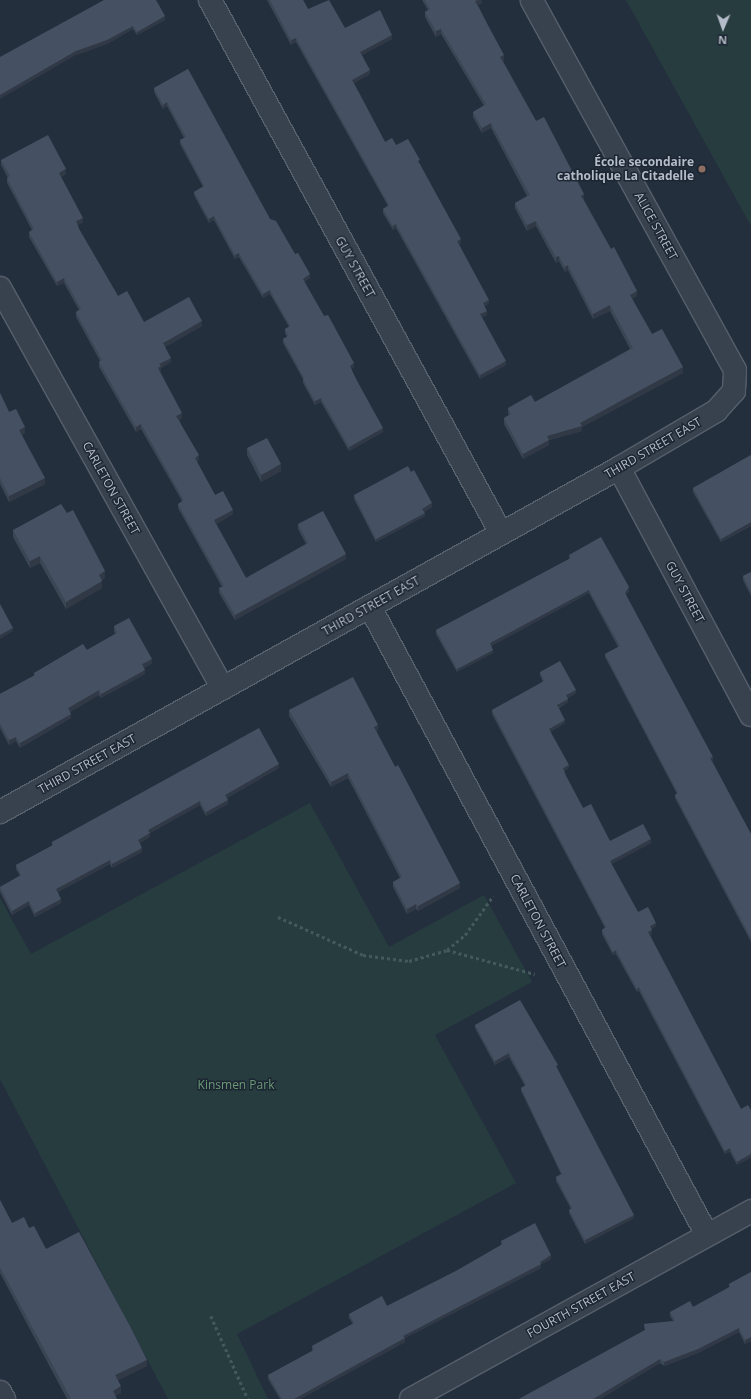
<!DOCTYPE html>
<meta charset="utf-8">
<style>
body{margin:0}
#map{position:relative;width:751px;height:1399px;overflow:hidden;background:#242f3e;font-family:"Open Sans",sans-serif}
div>[style]{position:absolute}
[style*='--x']{left:calc(var(--x)*1px);top:calc(var(--y)*1px);width:calc(var(--w)*1px);rotate:calc(var(--a)*1deg)}
.green>*{inset:0;background:#263c3f}
.path>*{height:2.5px;margin-top:-1.25px;transform-origin:0;background:repeating-linear-gradient(90deg,#44595c 0 3px,transparent 0 6px)}
.roads{filter:drop-shadow(1px 0 #565f6c) drop-shadow(-1px 0 #565f6c) drop-shadow(0 1px #565f6c) drop-shadow(0 -1px #565f6c)}
.street>*{height:22px;margin:-11px;padding:0 11px;transform-origin:11px;border-radius:11px;background:#38414e}
.wall>*{inset:0;background:#3b4654}
.shaded-wall>*{inset:0;background:#303945}
.building>*{inset:0;background:#455162}
.dots>*{width:11px;height:11px;translate:-50% -50%;box-sizing:border-box;border:2px solid #1d2633;border-radius:50%}
span{translate:-50% -50%;white-space:nowrap;text-align:center;line-height:1.15;-webkit-text-stroke:3px #1d2633;paint-order:stroke}
.poi-label{font-size:12px;color:#b4bcc9;font-weight:700}
.right{translate:-100% -50%;text-align:right}
.street-label{font-size:12px;color:#b4bcc9}
.park-label{font-size:12px;color:#6b9a76}
.north{position:absolute;left:703px;top:8px;width:40px;height:40px;-webkit-text-stroke:3px #1d2633;paint-order:stroke;rotate:182deg;font-size:11px;font-weight:700;line-height:16px;text-align:center;color:#b4bcc9}
.north::after{content:'';display:block;margin:auto;width:14px;height:18px;background:#b4bcc9;clip-path:polygon(50% 0,100% 100%,50% 72%,0 100%)}
</style>
<div id="map">
<div class="green">
<i style="clip-path:polygon(626px 0,751px 0,751px 226px)"></i>
<i style="clip-path:polygon(310px 803px,389px 947px,484px 895px,532px 982px,435px 1035px,516px 1183px,237px 1334px,268px 1399px,168px 1399px,0 1079px,0 898px,31px 954px)"></i>
</div>
<div class="path">
<i style="--x:278;--y:917;--w:93;--a:24.1"></i>
<i style="--x:363;--y:955;--w:46;--a:7.4"></i>
<i style="--x:409;--y:961;--w:40;--a:-16"></i>
<i style="--x:447;--y:950;--w:91;--a:15.3"></i>
<i style="--x:447;--y:950;--w:23;--a:-40"></i>
<i style="--x:465;--y:935;--w:48;--a:-54.3"></i>
<i style="--x:211;--y:1316;--w:91;--a:66"></i>
</div>
<div class="roads">
<div class="street">
<i style="--x:210;--y:0;--w:607;--a:61.37"></i>
<i style="--x:0;--y:288;--w:458;--a:60.9"></i>
<i style="--x:619;--y:468;--w:280;--a:61.9"></i>
<i style="--x:370;--y:607;--w:713;--a:61.78"></i>
<i style="--x:0;--y:812;--w:708;--a:-29.06"></i>
<i style="--x:619;--y:468;--w:113;--a:-30.4"></i>
<i style="--x:716;--y:411;--w:27;--a:-48"></i>
<i style="--x:734;--y:391;--w:21;--a:-87"></i>
<i style="--x:735;--y:370;--w:422;--a:-118.8"></i>
<i style="--x:0;--y:1392;--w:8;--a:60"></i>
<i style="--x:411;--y:1399;--w:389;--a:-28.9"></i>
</div>
</div>
<div class="wall">
<i style="clip-path:polygon(104px 0,165px 20px,137px 35px,133px 29px,107px 44px,76px 55px)"></i>
<i style="clip-path:polygon(267px 0,303px 0,308px 9px,345px 28px,392px 39px,362px 55px,370px 74px,354px 83px,385px 142px,396px 145px,420px 164px,461px 243px,459px 244px,489px 304px,484px 306px,487px 315px,482px 317px,506px 365px,480px 379px,396px 228px,393px 230px,383px 213px,383px 209px,388px 206px,296px 42px,291px 45px)"></i>
<i style="clip-path:polygon(422px 0,482px 0,482px 3px,478px 5px,504px 60px,503px 61px,536px 121px,584px 199px,584px 200px,637px 296px,632px 299px,652px 334px,683px 373px,582px 427px,582px 431px,549px 440px,549px 445px,523px 459px,504px 424px,504px 418px,509px 415px,508px 413px,508px 408px,535px 402px,630px 349px,610px 311px,593px 319px,568px 270px,565px 272px,559px 261px,556px 263px,536px 226px,527px 231px,515px 208px,515px 203px,527px 196px,491px 128px,482px 133px,473px 117px,473px 112px,484px 106px,441px 34px,436px 37px,425px 17px,425px 12px,428px 10px)"></i>
<i style="clip-path:polygon(188px 69px,270px 219px,295px 254px,310px 278px,304px 282px,354px 367px,351px 369px,356px 379px,383px 432px,349px 451px,321px 402px,315px 405px,303px 383px,303px 379px,283px 343px,283px 339px,287px 337px,285px 333px,285px 329px,289px 327px,270px 294px,263px 298px,239px 257px,235px 259px,214px 220px,209px 223px,194px 195px,194px 192px,203px 187px,180px 144px,180px 140px,184px 138px,167px 106px,163px 109px,154px 92px,154px 88px)"></i>
<i style="clip-path:polygon(1px 160px,66px 174px,61px 177px,83px 222px,78px 225px,79px 229px,118px 296px,144px 322px,202px 326px,165px 347px,171px 362px,161px 368px,161px 371px,160px 372px,182px 418px,179px 420px,199px 460px,197px 462px,215px 495px,233px 514px,216px 524px,246px 578px,306px 544px,298px 529px,298px 524px,346px 559px,235px 620px,219px 593px,219px 588px,222px 587px,178px 508px,178px 504px,182px 501px,141px 429px,136px 432px,99px 367px,99px 362px,100px 361px,76px 317px,76px 312px,79px 310px,64px 283px,57px 286px,29px 237px,29px 232px,32px 230px,7px 183px,7px 178px,8px 178px,1px 165px)"></i>
<i style="clip-path:polygon(0 393px,9px 412px,25px 433px,22px 435px,45px 484px,9px 502px,0 484px)"></i>
<i style="clip-path:polygon(247px 448px,281px 471px,261px 482px,247px 455px)"></i>
<i style="clip-path:polygon(751px 455px,751px 526px,721px 542px,693px 492px,693px 488px)"></i>
<i style="clip-path:polygon(354px 495px,432px 507px,424px 512px,425px 516px,376px 542px,354px 499px)"></i>
<i style="clip-path:polygon(67px 513px,105px 578px,102px 580px,102px 588px,66px 609px,40px 563px,30px 568px,13px 537px,13px 530px)"></i>
<i style="clip-path:polygon(569px 555px,629px 591px,626px 595px,713px 760px,712px 761px,751px 834px,751px 942px,675px 798px,675px 795px,677px 794px,605px 657px,605px 654px,618px 647px,589px 593px,491px 646px,493px 653px,457px 672px,436px 634px,436px 630px,569px 559px)"></i>
<i style="clip-path:polygon(751px 572px,751px 596px,743px 580px,743px 576px)"></i>
<i style="clip-path:polygon(114px 626px,152px 663px,144px 668px,145px 674px,101px 698px,99px 695px,70px 712px,71px 718px,20px 748px,16px 741px,9px 745px,0 728px,0 694px,34px 676px,34px 673px,87px 650px,115px 634px,114px 631px)"></i>
<i style="clip-path:polygon(540px 672px,576px 693px,568px 698px,568px 702px,559px 708px,565px 723px,550px 732px,569px 768px,564px 771px,566px 776px,583px 808px,610px 841px,651px 843px,611px 864px,638px 912px,656px 926px,651px 929px,652px 934px,650px 935px,741px 1109px,737px 1165px,730px 1152px,725px 1154px,639px 991px,637px 992px,616px 954px,613px 955px,602px 934px,602px 930px,605px 928px,492px 714px,492px 710px,543px 682px,540px 675px)"></i>
<i style="clip-path:polygon(289px 710px,378px 730px,376px 731px,460px 888px,418px 911px,416px 909px,407px 914px,393px 887px,393px 882px,400px 878px,348px 778px,331px 787px,289px 716px)"></i>
<i style="clip-path:polygon(279px 768px,227px 798px,228px 804px,206px 816px,200px 805px,150px 833px,150px 837px,140px 843px,142px 852px,112px 868px,110px 864px,58px 892px,61px 903px,35px 917px,29px 905px,12px 915px,0 892px,0 887px,20px 876px,16px 869px,16px 865px,52px 846px,52px 842px)"></i>
<i style="clip-path:polygon(475px 1025px,558px 1069px,557px 1069px,634px 1218px,585px 1244px,569px 1213px,569px 1210px,571px 1209px,556px 1181px,556px 1177px,561px 1174px,521px 1091px,521px 1088px,525px 1086px,509px 1057px,495px 1065px,475px 1028px)"></i>
<i style="clip-path:polygon(0 1200px,12px 1223px,29px 1228px,46px 1249px,147px 1366px,118px 1380px,121px 1393px,115px 1396px,117px 1399px,67px 1399px,0 1273px)"></i>
<i style="clip-path:polygon(501px 1241px,551px 1259px,541px 1264px,541px 1268px,405px 1338px,405px 1342px,300px 1399px,280px 1399px,268px 1379px,268px 1375px,312px 1351px,312px 1346px,353px 1324px,349px 1318px,349px 1314px,387px 1306px,456px 1271px,501px 1245px)"></i>
<i style="clip-path:polygon(751px 1272px,751px 1341px,745px 1344px,739px 1332px,698px 1353px,664px 1366px,660px 1363px,600px 1399px,519px 1399px,645px 1330px,644px 1324px,673px 1321px,670px 1316px,670px 1312px,693px 1307px,729px 1287px,729px 1284px)"></i>
</div>
<div class="shaded-wall">
<i style="clip-path:polygon(478px 0,482px 0,482px 3px,475px 7px,475px 1px)"></i>
<i style="clip-path:polygon(165px 16px,165px 20px,137px 35px,137px 32px)"></i>
<i style="clip-path:polygon(133px 26px,133px 29px,107px 44px,76px 55px,0 99px,0 95px,76px 51px)"></i>
<i style="clip-path:polygon(441px 29px,441px 34px,436px 37px,436px 31px)"></i>
<i style="clip-path:polygon(392px 35px,392px 39px,360px 56px,360px 52px)"></i>
<i style="clip-path:polygon(296px 38px,296px 42px,291px 45px,291px 40px)"></i>
<i style="clip-path:polygon(504px 55px,504px 60px,500px 62px,500px 57px)"></i>
<i style="clip-path:polygon(370px 70px,370px 74px,352px 84px,352px 80px)"></i>
<i style="clip-path:polygon(167px 102px,167px 106px,163px 109px,163px 105px)"></i>
<i style="clip-path:polygon(491px 123px,491px 128px,482px 133px,482px 128px)"></i>
<i style="clip-path:polygon(66px 169px,66px 174px,59px 178px,59px 173px)"></i>
<i style="clip-path:polygon(584px 194px,584px 199px,581px 201px,581px 196px)"></i>
<i style="clip-path:polygon(214px 216px,214px 220px,209px 223px,209px 219px)"></i>
<i style="clip-path:polygon(83px 218px,83px 222px,76px 226px,76px 221px)"></i>
<i style="clip-path:polygon(536px 221px,536px 226px,527px 231px,527px 225px)"></i>
<i style="clip-path:polygon(396px 224px,396px 228px,393px 230px,393px 226px)"></i>
<i style="clip-path:polygon(461px 239px,461px 243px,457px 245px,457px 241px)"></i>
<i style="clip-path:polygon(239px 253px,239px 257px,235px 259px,235px 255px)"></i>
<i style="clip-path:polygon(559px 256px,559px 261px,556px 263px,556px 257px)"></i>
<i style="clip-path:polygon(568px 265px,568px 270px,565px 272px,565px 267px)"></i>
<i style="clip-path:polygon(310px 274px,310px 278px,303px 283px,303px 279px)"></i>
<i style="clip-path:polygon(64px 278px,64px 283px,57px 286px,57px 282px)"></i>
<i style="clip-path:polygon(270px 290px,270px 294px,263px 298px,263px 294px)"></i>
<i style="clip-path:polygon(637px 291px,637px 296px,630px 300px,630px 295px)"></i>
<i style="clip-path:polygon(489px 300px,489px 304px,483px 307px,483px 303px)"></i>
<i style="clip-path:polygon(610px 305px,610px 311px,593px 319px,593px 314px)"></i>
<i style="clip-path:polygon(487px 311px,487px 315px,480px 318px,480px 314px)"></i>
<i style="clip-path:polygon(202px 321px,202px 326px,163px 348px,163px 343px)"></i>
<i style="clip-path:polygon(171px 358px,171px 362px,161px 368px,161px 371px,158px 373px,158px 368px,159px 364px)"></i>
<i style="clip-path:polygon(506px 361px,506px 365px,480px 379px,480px 375px)"></i>
<i style="clip-path:polygon(354px 363px,354px 367px,350px 370px,350px 366px)"></i>
<i style="clip-path:polygon(683px 367px,683px 373px,582px 427px,582px 431px,549px 440px,549px 445px,523px 459px,523px 454px,547px 436px,580px 423px)"></i>
<i style="clip-path:polygon(321px 398px,321px 402px,315px 405px,315px 401px)"></i>
<i style="clip-path:polygon(182px 413px,182px 418px,176px 421px,176px 416px)"></i>
<i style="clip-path:polygon(141px 424px,141px 429px,136px 432px,136px 427px)"></i>
<i style="clip-path:polygon(25px 427px,25px 433px,19px 436px,19px 430px)"></i>
<i style="clip-path:polygon(383px 428px,383px 432px,349px 451px,349px 447px)"></i>
<i style="clip-path:polygon(199px 455px,199px 460px,195px 463px,195px 458px)"></i>
<i style="clip-path:polygon(281px 464px,281px 471px,261px 482px,261px 475px)"></i>
<i style="clip-path:polygon(45px 478px,45px 484px,9px 502px,9px 496px)"></i>
<i style="clip-path:polygon(432px 503px,432px 507px,422px 513px,422px 509px)"></i>
<i style="clip-path:polygon(233px 510px,233px 514px,214px 525px,214px 520px)"></i>
<i style="clip-path:polygon(425px 513px,425px 516px,376px 542px,376px 539px)"></i>
<i style="clip-path:polygon(751px 522px,751px 526px,721px 542px,721px 539px)"></i>
<i style="clip-path:polygon(346px 554px,346px 559px,235px 620px,235px 615px)"></i>
<i style="clip-path:polygon(40px 556px,40px 563px,30px 568px,30px 561px)"></i>
<i style="clip-path:polygon(105px 571px,105px 578px,99px 582px,99px 575px)"></i>
<i style="clip-path:polygon(102px 581px,102px 588px,66px 609px,66px 602px)"></i>
<i style="clip-path:polygon(629px 587px,629px 591px,625px 596px,625px 593px)"></i>
<i style="clip-path:polygon(589px 590px,589px 593px,490px 647px,490px 643px)"></i>
<i style="clip-path:polygon(13px 628px,13px 631px,0 639px,0 635px)"></i>
<i style="clip-path:polygon(493px 650px,493px 653px,457px 672px,457px 669px)"></i>
<i style="clip-path:polygon(152px 659px,152px 663px,142px 669px,142px 664px)"></i>
<i style="clip-path:polygon(145px 670px,145px 674px,101px 698px,101px 694px)"></i>
<i style="clip-path:polygon(99px 690px,99px 695px,68px 713px,68px 708px)"></i>
<i style="clip-path:polygon(576px 690px,576px 693px,566px 699px,566px 695px)"></i>
<i style="clip-path:polygon(568px 699px,568px 702px,557px 708px,557px 705px)"></i>
<i style="clip-path:polygon(71px 714px,71px 718px,20px 748px,20px 743px)"></i>
<i style="clip-path:polygon(565px 720px,565px 723px,549px 732px,549px 729px)"></i>
<i style="clip-path:polygon(378px 725px,378px 730px,374px 732px,374px 727px)"></i>
<i style="clip-path:polygon(16px 737px,16px 741px,9px 745px,9px 740px)"></i>
<i style="clip-path:polygon(713px 757px,713px 760px,710px 762px,710px 758px)"></i>
<i style="clip-path:polygon(279px 764px,279px 768px,225px 799px,225px 795px)"></i>
<i style="clip-path:polygon(569px 765px,569px 768px,563px 771px,563px 768px)"></i>
<i style="clip-path:polygon(348px 773px,348px 778px,331px 787px,331px 782px)"></i>
<i style="clip-path:polygon(228px 800px,228px 804px,206px 816px,206px 812px)"></i>
<i style="clip-path:polygon(200px 801px,200px 805px,148px 834px,148px 830px)"></i>
<i style="clip-path:polygon(150px 833px,150px 837px,138px 844px,138px 840px)"></i>
<i style="clip-path:polygon(651px 839px,651px 843px,610px 865px,610px 861px)"></i>
<i style="clip-path:polygon(142px 848px,142px 852px,112px 868px,112px 864px)"></i>
<i style="clip-path:polygon(110px 860px,110px 864px,56px 893px,56px 889px)"></i>
<i style="clip-path:polygon(460px 883px,460px 888px,418px 911px,418px 906px)"></i>
<i style="clip-path:polygon(61px 899px,61px 903px,35px 917px,35px 913px)"></i>
<i style="clip-path:polygon(29px 901px,29px 905px,12px 915px,12px 911px)"></i>
<i style="clip-path:polygon(416px 904px,416px 909px,407px 914px,407px 909px)"></i>
<i style="clip-path:polygon(656px 923px,656px 926px,650px 930px,650px 926px)"></i>
<i style="clip-path:polygon(652px 930px,652px 934px,648px 936px,648px 932px)"></i>
<i style="clip-path:polygon(616px 950px,616px 954px,613px 955px,613px 952px)"></i>
<i style="clip-path:polygon(639px 987px,639px 991px,637px 992px,637px 989px)"></i>
<i style="clip-path:polygon(509px 1053px,509px 1057px,495px 1065px,495px 1061px)"></i>
<i style="clip-path:polygon(730px 1148px,730px 1152px,725px 1154px,725px 1151px)"></i>
<i style="clip-path:polygon(751px 1154px,751px 1158px,737px 1165px,737px 1162px)"></i>
<i style="clip-path:polygon(634px 1215px,634px 1218px,585px 1244px,585px 1240px)"></i>
<i style="clip-path:polygon(551px 1255px,551px 1259px,540px 1265px,540px 1262px)"></i>
<i style="clip-path:polygon(541px 1264px,541px 1268px,405px 1338px,405px 1342px,300px 1399px,294px 1399px,403px 1336px)"></i>
<i style="clip-path:polygon(739px 1328px,739px 1332px,698px 1353px,664px 1366px,664px 1362px)"></i>
<i style="clip-path:polygon(751px 1337px,751px 1341px,745px 1344px,745px 1340px)"></i>
<i style="clip-path:polygon(660px 1359px,660px 1363px,600px 1399px,593px 1399px)"></i>
<i style="clip-path:polygon(147px 1360px,147px 1366px,115px 1382px,115px 1375px)"></i>
<i style="clip-path:polygon(121px 1386px,121px 1393px,113px 1397px,113px 1391px)"></i>
</div>
<div class="building">
<i style="clip-path:polygon(104px 0,156px 0,165px 16px,137px 32px,133px 26px,107px 40px,76px 51px,0 95px,0 57px)"></i>
<i style="clip-path:polygon(270px 0,303px 0,308px 9px,329px 0,345px 28px,380px 10px,392px 35px,360px 52px,370px 70px,352px 80px,385px 142px,392px 138px,396px 145px,408px 139px,420px 160px,418px 161px,461px 239px,457px 241px,489px 300px,483px 303px,487px 311px,480px 314px,506px 361px,480px 375px,396px 224px,393px 226px,383px 209px,389px 205px,296px 38px,291px 40px)"></i>
<i style="clip-path:polygon(425px 0,478px 0,475px 1px,504px 55px,500px 57px,536px 121px,544px 117px,584px 194px,581px 196px,611px 249px,614px 247px,637px 291px,630px 295px,652px 334px,662px 329px,683px 367px,580px 423px,582px 426px,547px 436px,549px 440px,523px 454px,504px 418px,511px 414px,508px 408px,531px 395px,535px 402px,633px 348px,610px 305px,593px 314px,568px 265px,565px 267px,559px 256px,556px 257px,536px 221px,527px 225px,515px 203px,530px 195px,491px 123px,482px 128px,473px 112px,486px 104px,441px 29px,436px 31px,425px 12px,430px 9px)"></i>
<i style="clip-path:polygon(188px 69px,270px 219px,276px 221px,295px 254px,298px 253px,310px 274px,303px 279px,324px 316px,328px 315px,354px 363px,350px 366px,356px 379px,383px 428px,349px 447px,321px 398px,315px 401px,303px 379px,304px 378px,283px 339px,288px 336px,285px 329px,290px 326px,270px 290px,263px 294px,239px 253px,235px 255px,214px 216px,209px 219px,194px 192px,204px 186px,180px 140px,186px 137px,167px 102px,163px 105px,154px 88px)"></i>
<i style="clip-path:polygon(48px 135px,66px 169px,59px 173px,83px 218px,76px 221px,79px 229px,118px 296px,127px 291px,144px 322px,189px 297px,202px 321px,163px 343px,171px 358px,159px 364px,161px 366px,158px 368px,182px 413px,176px 416px,199px 455px,195px 458px,215px 495px,223px 491px,233px 510px,214px 520px,246px 578px,308px 543px,298px 524px,323px 511px,346px 554px,235px 615px,219px 588px,224px 586px,178px 504px,183px 501px,182px 497px,141px 424px,136px 427px,99px 362px,102px 360px,76px 312px,81px 309px,64px 278px,57px 282px,29px 232px,34px 229px,7px 178px,10px 176px,1px 160px)"></i>
<i style="clip-path:polygon(0 393px,9px 412px,16px 409px,25px 427px,19px 430px,45px 478px,9px 496px,0 478px)"></i>
<i style="clip-path:polygon(267px 438px,281px 464px,261px 475px,247px 448px)"></i>
<i style="clip-path:polygon(751px 455px,751px 522px,721px 539px,693px 488px)"></i>
<i style="clip-path:polygon(408px 466px,411px 472px,414px 470px,432px 503px,422px 509px,425px 513px,376px 539px,354px 495px)"></i>
<i style="clip-path:polygon(61px 504px,67px 513px,73px 510px,105px 571px,99px 575px,102px 581px,66px 602px,40px 556px,30px 561px,13px 530px)"></i>
<i style="clip-path:polygon(601px 537px,629px 587px,625px 593px,713px 757px,710px 758px,751px 834px,751px 938px,675px 795px,678px 793px,605px 654px,620px 646px,589px 590px,490px 643px,493px 650px,457px 669px,436px 630px,571px 558px,569px 555px)"></i>
<i style="clip-path:polygon(751px 572px,751px 592px,743px 576px)"></i>
<i style="clip-path:polygon(0 604px,13px 628px,0 635px)"></i>
<i style="clip-path:polygon(129px 618px,152px 659px,142px 664px,145px 670px,101px 694px,99px 690px,68px 708px,71px 714px,20px 743px,16px 737px,9px 740px,0 723px,0 694px,35px 675px,34px 673px,83px 644px,87px 650px,117px 633px,114px 626px)"></i>
<i style="clip-path:polygon(560px 661px,576px 690px,566px 695px,568px 699px,557px 705px,565px 720px,549px 729px,569px 765px,563px 768px,566px 776px,583px 808px,591px 804px,610px 841px,643px 824px,651px 839px,610px 861px,638px 912px,648px 907px,656px 923px,650px 926px,652px 930px,648px 932px,741px 1109px,748px 1105px,751px 1110px,751px 1154px,737px 1162px,730px 1148px,725px 1151px,639px 987px,637px 989px,616px 950px,613px 952px,602px 930px,606px 927px,492px 710px,544px 681px,540px 672px)"></i>
<i style="clip-path:polygon(353px 677px,378px 725px,374px 727px,395px 767px,398px 765px,460px 883px,418px 906px,416px 904px,407px 909px,393px 882px,402px 877px,348px 773px,331px 782px,289px 710px)"></i>
<i style="clip-path:polygon(259px 728px,279px 764px,225px 795px,228px 800px,206px 812px,200px 801px,148px 830px,150px 833px,138px 840px,142px 848px,112px 864px,110px 860px,56px 889px,61px 899px,35px 913px,29px 901px,12px 911px,0 887px,21px 875px,16px 865px,53px 845px,52px 842px)"></i>
<i style="clip-path:polygon(520px 1000px,558px 1065px,556px 1066px,634px 1215px,585px 1240px,569px 1210px,572px 1208px,556px 1177px,562px 1174px,521px 1088px,526px 1085px,509px 1053px,495px 1061px,475px 1025px)"></i>
<i style="clip-path:polygon(0 1200px,12px 1223px,24px 1217px,29px 1228px,34px 1226px,46px 1249px,79px 1232px,131px 1328px,147px 1360px,115px 1375px,121px 1386px,113px 1391px,117px 1399px,71px 1399px,0 1267px)"></i>
<i style="clip-path:polygon(535px 1223px,551px 1255px,540px 1262px,541px 1264px,403px 1336px,405px 1338px,294px 1399px,282px 1399px,268px 1375px,314px 1350px,312px 1346px,354px 1323px,349px 1314px,382px 1296px,387px 1306px,456px 1271px,503px 1244px,501px 1241px)"></i>
<i style="clip-path:polygon(751px 1272px,751px 1337px,745px 1340px,739px 1328px,698px 1349px,664px 1362px,660px 1359px,593px 1399px,519px 1399px,645px 1330px,644px 1324px,675px 1321px,670px 1312px,690px 1301px,693px 1307px,730px 1287px,729px 1284px)"></i>
</div>
<div class="dots">
<i style="left:702px;top:169px;background:#8d6e63"></i>
</div>
<div class="poi-label">
<span class="right" style="left:694px;top:169px">École secondaire<br>catholique La Citadelle</span>
</div>
<div class="street-label">
<span style="left:656px;top:226px;rotate:61deg">ALICE STREET</span>
<span style="left:355px;top:267px;rotate:61deg">GUY STREET</span>
<span style="left:653px;top:448px;rotate:-30deg">THIRD STREET EAST</span>
<span style="left:111px;top:488px;rotate:61deg">CARLETON STREET</span>
<span style="left:685px;top:592px;rotate:62deg">GUY STREET</span>
<span style="left:371px;top:606px;rotate:-29deg">THIRD STREET EAST</span>
<span style="left:87px;top:764px;rotate:-29deg">THIRD STREET EAST</span>
<span style="left:538px;top:921px;rotate:62deg">CARLETON STREET</span>
<span style="left:581px;top:1305px;rotate:-29deg">FOURTH STREET EAST</span>
</div>
<div class="park-label">
<span style="left:236px;top:1085px">Kinsmen Park</span>
</div>
<div class="north">N</div>
</div>
